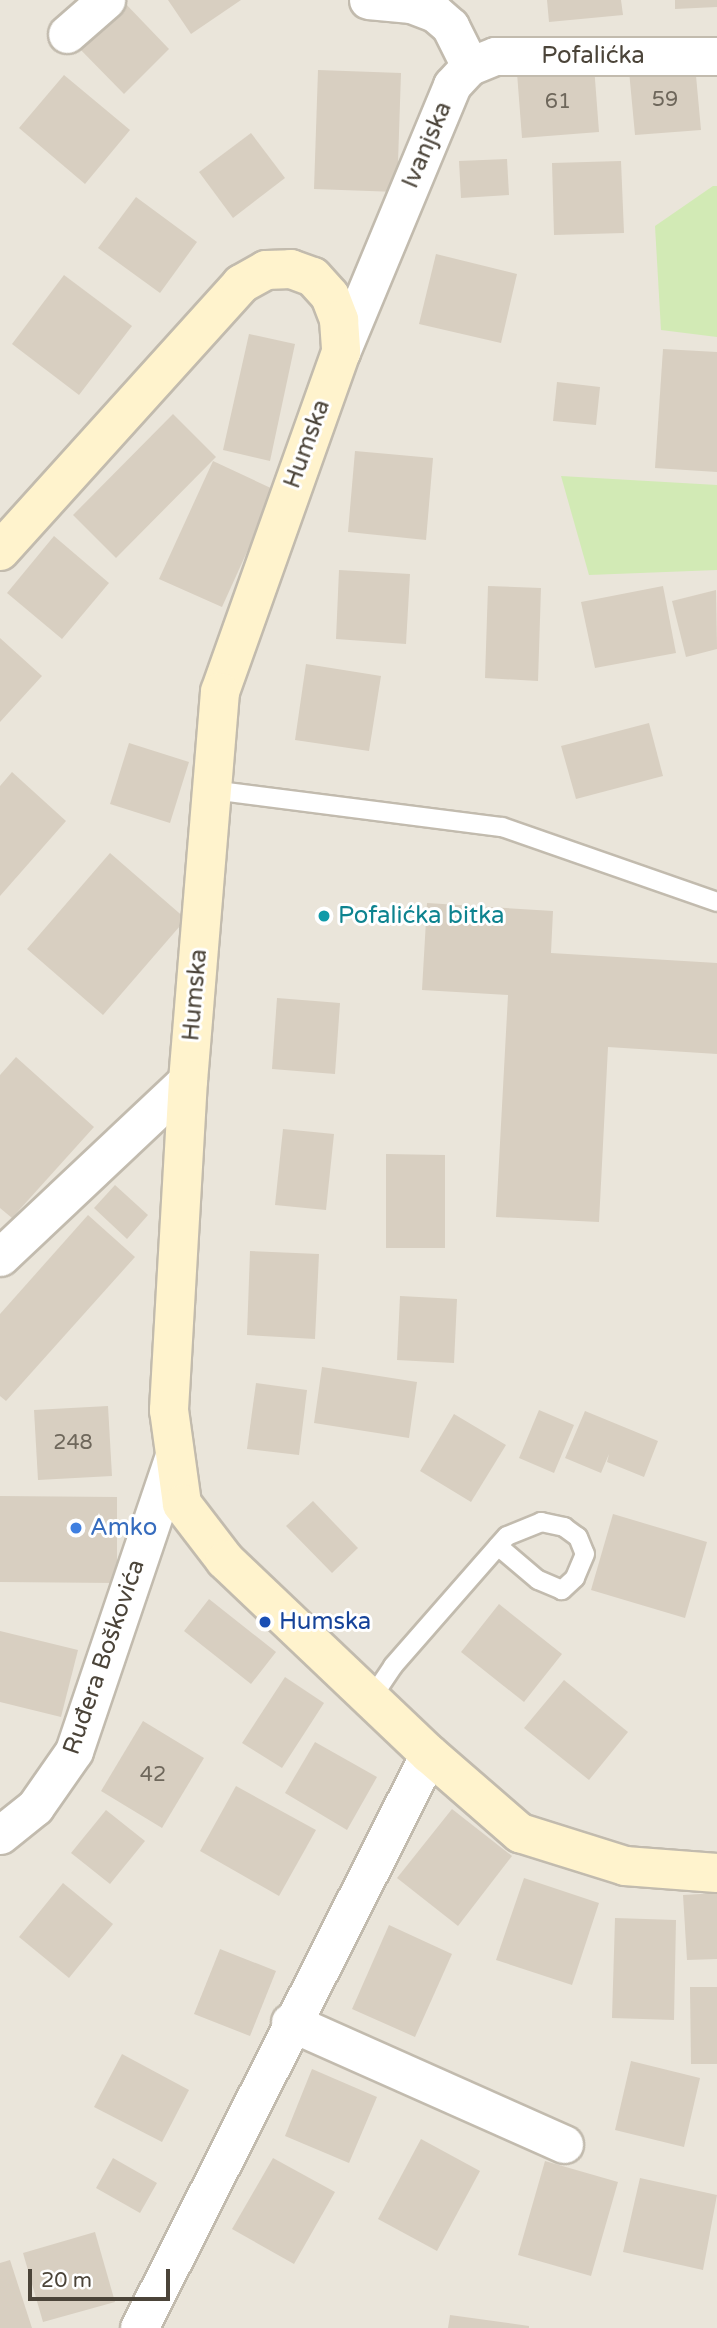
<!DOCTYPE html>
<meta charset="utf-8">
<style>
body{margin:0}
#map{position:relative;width:717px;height:2328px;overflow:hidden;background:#f6f3ec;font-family:"Varela Round",sans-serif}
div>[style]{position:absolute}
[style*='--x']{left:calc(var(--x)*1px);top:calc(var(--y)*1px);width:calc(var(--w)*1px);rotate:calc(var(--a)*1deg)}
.residential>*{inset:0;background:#eae5da}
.green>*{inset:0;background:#d2eab5}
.building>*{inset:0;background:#d8cfc1}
.roads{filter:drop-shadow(2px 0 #c2bbae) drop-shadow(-2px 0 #c2bbae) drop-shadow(0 2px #c2bbae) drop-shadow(0 -2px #c2bbae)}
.lane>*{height:18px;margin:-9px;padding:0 9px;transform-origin:9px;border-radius:9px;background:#fff}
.street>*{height:37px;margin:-18.5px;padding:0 18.5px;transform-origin:18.5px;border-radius:18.5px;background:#fff}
.secondary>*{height:38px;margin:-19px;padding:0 19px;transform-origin:19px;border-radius:19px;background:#fff3cd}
.dots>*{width:19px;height:19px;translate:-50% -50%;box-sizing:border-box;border:4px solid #fff;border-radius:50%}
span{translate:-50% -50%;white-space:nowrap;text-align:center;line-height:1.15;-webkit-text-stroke:6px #fff;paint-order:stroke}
.number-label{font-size:21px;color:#6e675b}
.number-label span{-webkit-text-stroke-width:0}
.street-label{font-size:24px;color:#4b4439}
.culture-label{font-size:24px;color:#0d838f}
.left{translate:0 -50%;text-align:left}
.shop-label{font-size:24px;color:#366cbe}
.transit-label{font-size:24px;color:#164399}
.scale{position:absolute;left:28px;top:2269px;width:142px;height:32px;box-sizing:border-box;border:4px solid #4b4439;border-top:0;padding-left:9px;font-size:21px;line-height:24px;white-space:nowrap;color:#4b4439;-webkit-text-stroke:5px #fff;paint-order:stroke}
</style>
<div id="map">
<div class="residential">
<i style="clip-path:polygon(0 0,717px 0,717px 2328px,0 2328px)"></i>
</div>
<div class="green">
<i style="clip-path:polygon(713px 186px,717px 186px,717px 337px,661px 330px,655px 226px)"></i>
<i style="clip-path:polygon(561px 476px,717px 485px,717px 570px,589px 575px)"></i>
</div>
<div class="building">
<i style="clip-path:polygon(122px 0,169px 49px,124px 94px,75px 44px)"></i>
<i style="clip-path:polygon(168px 0,241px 0,191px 34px)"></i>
<i style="clip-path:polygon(547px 0,621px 0,623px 15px,549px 22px)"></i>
<i style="clip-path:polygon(675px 0,717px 0,717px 7px,675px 9px)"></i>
<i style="clip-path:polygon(695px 65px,701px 130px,635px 135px,629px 71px)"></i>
<i style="clip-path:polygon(594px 66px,599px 132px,522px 138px,517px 73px)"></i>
<i style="clip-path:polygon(318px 70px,401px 73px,397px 192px,314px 189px)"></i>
<i style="clip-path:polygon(64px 75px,130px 130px,85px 184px,19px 128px)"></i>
<i style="clip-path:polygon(251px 133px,285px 178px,233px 218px,199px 172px)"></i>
<i style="clip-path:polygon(507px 159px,509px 195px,461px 198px,459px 161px)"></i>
<i style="clip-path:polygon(621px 161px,624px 233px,554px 235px,552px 163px)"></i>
<i style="clip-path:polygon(136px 197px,197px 242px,160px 293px,98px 248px)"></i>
<i style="clip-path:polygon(436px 254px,517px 274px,501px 343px,419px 324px)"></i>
<i style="clip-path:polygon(64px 275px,132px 326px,79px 395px,12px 344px)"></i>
<i style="clip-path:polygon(249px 334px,295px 344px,270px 461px,223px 450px)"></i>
<i style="clip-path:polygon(663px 349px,717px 352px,717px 472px,655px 468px)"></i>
<i style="clip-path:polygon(557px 382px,600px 387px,596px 425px,553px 421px)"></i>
<i style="clip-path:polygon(173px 414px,216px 457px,116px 558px,73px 515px)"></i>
<i style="clip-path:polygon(355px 451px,433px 458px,426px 540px,348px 532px)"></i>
<i style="clip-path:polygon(213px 461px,275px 490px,222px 607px,159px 579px)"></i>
<i style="clip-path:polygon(54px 536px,109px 583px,62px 639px,7px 593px)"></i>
<i style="clip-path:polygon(339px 570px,410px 574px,406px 644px,336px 639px)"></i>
<i style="clip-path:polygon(488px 586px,541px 588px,538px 681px,485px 678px)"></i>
<i style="clip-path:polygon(663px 586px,676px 653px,595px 668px,581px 602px)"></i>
<i style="clip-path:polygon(716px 590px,717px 649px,686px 657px,672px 601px)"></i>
<i style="clip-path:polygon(0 638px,42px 676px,0 722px)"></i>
<i style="clip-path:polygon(306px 664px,381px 676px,369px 751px,295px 740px)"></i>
<i style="clip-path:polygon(649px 723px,663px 776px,576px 799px,561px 746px)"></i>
<i style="clip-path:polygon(129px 743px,189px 762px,170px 823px,110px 804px)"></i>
<i style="clip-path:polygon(12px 772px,66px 821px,0 896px,0 786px)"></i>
<i style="clip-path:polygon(110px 853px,186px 919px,103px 1015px,27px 949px)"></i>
<i style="clip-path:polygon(427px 903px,553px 911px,551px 953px,717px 963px,717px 1054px,608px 1047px,599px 1222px,496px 1217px,508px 995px,422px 990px)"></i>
<i style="clip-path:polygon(277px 998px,340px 1003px,335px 1074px,272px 1069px)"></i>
<i style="clip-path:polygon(16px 1057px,94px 1127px,12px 1218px,0 1208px,0 1075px)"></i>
<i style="clip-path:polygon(283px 1129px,334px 1134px,326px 1210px,275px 1205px)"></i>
<i style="clip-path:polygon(386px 1154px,445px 1155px,445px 1248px,386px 1248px)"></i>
<i style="clip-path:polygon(115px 1185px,148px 1215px,127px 1239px,94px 1208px)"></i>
<i style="clip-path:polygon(88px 1215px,135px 1257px,6px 1401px,0 1396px,0 1314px)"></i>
<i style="clip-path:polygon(250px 1251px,319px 1254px,315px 1339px,247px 1335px)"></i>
<i style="clip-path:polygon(400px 1296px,457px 1299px,454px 1363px,397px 1360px)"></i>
<i style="clip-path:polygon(322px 1367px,417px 1382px,409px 1438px,314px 1423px)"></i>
<i style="clip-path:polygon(256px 1383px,307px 1390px,299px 1455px,247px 1449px)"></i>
<i style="clip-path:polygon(108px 1406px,112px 1476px,38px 1480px,34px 1410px)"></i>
<i style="clip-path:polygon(539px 1410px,574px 1425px,554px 1473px,519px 1458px)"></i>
<i style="clip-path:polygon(585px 1411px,658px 1441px,644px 1477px,607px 1462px,609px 1454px,601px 1473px,565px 1458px)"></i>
<i style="clip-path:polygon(454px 1414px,506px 1445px,471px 1502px,420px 1471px)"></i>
<i style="clip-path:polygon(0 1496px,117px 1497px,117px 1583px,0 1582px)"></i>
<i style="clip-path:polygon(313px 1501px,358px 1548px,332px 1573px,286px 1526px)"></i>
<i style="clip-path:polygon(613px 1514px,707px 1542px,685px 1618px,591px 1590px)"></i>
<i style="clip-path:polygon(209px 1599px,276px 1652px,251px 1684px,184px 1631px)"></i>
<i style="clip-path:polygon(499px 1604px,562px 1654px,524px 1702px,461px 1652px)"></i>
<i style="clip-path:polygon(0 1631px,78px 1650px,61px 1717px,0 1702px)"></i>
<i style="clip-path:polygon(285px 1677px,324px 1703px,282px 1768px,242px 1743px)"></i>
<i style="clip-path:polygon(564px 1680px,628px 1732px,589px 1780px,524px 1728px)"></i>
<i style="clip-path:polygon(143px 1721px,204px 1758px,162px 1828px,101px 1791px)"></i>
<i style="clip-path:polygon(315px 1742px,377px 1777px,347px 1830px,285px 1793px)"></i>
<i style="clip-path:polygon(236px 1786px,316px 1830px,279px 1896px,200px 1851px)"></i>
<i style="clip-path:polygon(452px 1809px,512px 1856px,458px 1926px,397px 1878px)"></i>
<i style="clip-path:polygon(106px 1810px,145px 1841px,110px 1884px,71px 1853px)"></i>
<i style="clip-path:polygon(524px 1878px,599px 1903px,572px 1985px,496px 1960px)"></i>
<i style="clip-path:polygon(63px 1883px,113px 1924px,69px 1978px,19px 1937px)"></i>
<i style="clip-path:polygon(717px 1893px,717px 1959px,687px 1960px,683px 1895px)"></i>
<i style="clip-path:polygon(615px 1918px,676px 1920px,674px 2020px,612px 2018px)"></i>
<i style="clip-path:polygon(389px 1925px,452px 1954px,415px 2037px,352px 2009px)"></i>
<i style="clip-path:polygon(220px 1949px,276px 1971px,250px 2036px,194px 2014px)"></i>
<i style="clip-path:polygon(690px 1987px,717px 1987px,717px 2064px,691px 2064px)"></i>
<i style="clip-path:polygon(122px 2054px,189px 2090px,162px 2142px,94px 2107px)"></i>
<i style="clip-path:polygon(631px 2061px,700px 2078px,684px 2147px,615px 2130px)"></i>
<i style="clip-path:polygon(312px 2069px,377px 2097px,349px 2163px,285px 2136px)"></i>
<i style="clip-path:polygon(421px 2139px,480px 2171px,437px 2251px,378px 2219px)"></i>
<i style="clip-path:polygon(113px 2158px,157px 2183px,140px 2213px,96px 2188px)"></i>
<i style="clip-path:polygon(273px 2158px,335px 2192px,294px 2264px,232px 2229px)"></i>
<i style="clip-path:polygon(545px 2161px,618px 2182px,591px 2276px,518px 2255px)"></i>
<i style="clip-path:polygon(640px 2178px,717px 2195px,703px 2270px,623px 2252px)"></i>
<i style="clip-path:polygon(95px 2232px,115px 2302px,43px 2322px,23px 2253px)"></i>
<i style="clip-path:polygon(10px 2260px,32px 2328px,0 2328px,0 2263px)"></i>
<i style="clip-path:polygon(450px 2315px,529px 2326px,529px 2328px,448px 2328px)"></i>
</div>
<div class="roads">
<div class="lane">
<i style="--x:212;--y:790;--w:292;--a:7.3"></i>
<i style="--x:502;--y:827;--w:228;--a:19.2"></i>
<i style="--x:371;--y:1699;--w:40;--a:-56"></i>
<i style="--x:393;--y:1666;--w:159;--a:-48.8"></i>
<i style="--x:498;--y:1546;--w:13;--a:-48"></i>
<i style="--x:507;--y:1536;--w:37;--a:-22"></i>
<i style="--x:541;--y:1522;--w:24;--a:12"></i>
<i style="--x:564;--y:1527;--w:17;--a:36"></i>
<i style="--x:578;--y:1537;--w:18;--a:68"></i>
<i style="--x:585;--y:1554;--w:26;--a:113"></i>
<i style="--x:575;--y:1578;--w:18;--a:137"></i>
<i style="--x:562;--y:1590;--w:26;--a:-157"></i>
<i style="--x:538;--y:1580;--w:52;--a:-139.6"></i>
</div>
<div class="street">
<i style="--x:368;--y:0;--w:43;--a:5.3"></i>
<i style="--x:411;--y:4;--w:26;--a:21"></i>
<i style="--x:435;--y:13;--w:20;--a:41"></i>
<i style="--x:450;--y:26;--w:45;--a:63.4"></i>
<i style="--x:67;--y:34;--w:52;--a:-41.1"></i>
<i style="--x:341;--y:352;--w:289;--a:-67.4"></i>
<i style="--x:452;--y:85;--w:26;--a:-47"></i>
<i style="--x:470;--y:66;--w:27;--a:-22"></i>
<i style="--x:495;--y:56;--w:222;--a:0"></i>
<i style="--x:0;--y:1257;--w:258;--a:-43.3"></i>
<i style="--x:0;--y:1835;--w:45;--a:-38.7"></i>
<i style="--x:35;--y:1807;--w:68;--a:-55.1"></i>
<i style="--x:74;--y:1751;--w:309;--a:-71.3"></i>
<i style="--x:290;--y:2022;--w:300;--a:24"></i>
<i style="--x:139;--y:2328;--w:643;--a:-63.2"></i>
</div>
<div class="secondary">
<i style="--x:0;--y:551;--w:360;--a:-47.9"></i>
<i style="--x:241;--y:284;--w:29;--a:-29"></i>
<i style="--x:266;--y:270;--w:25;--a:-2"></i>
<i style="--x:291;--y:269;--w:23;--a:20"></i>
<i style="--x:313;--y:277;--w:25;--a:48"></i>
<i style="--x:330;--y:296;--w:26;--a:69"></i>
<i style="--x:339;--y:320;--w:32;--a:86"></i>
<i style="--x:341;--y:352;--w:361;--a:109.6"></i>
<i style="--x:220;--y:692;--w:389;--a:94.7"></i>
<i style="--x:188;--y:1080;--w:331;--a:93.3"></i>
<i style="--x:169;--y:1410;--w:95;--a:82.1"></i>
<i style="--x:182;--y:1504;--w:71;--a:52.5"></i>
<i style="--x:225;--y:1560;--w:282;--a:43.6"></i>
<i style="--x:429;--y:1754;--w:121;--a:41"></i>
<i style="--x:520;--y:1833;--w:110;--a:17.4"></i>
<i style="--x:625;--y:1866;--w:92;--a:4.4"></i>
</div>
</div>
<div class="dots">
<i style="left:324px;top:916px;background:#0f9aa8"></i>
<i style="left:76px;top:1528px;background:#3f7fe0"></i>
<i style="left:265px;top:1622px;background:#1a4fb4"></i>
</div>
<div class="number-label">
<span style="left:665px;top:100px">59</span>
<span style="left:558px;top:102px">61</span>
<span style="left:73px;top:1443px">248</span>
<span style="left:153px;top:1775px">42</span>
</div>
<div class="street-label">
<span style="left:593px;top:56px">Pofalićka</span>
<span style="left:427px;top:145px;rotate:-67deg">Ivanjska</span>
<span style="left:307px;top:444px;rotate:-70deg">Humska</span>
<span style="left:195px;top:995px;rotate:-85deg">Humska</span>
<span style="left:104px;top:1657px;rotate:-71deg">Ruđera Boškovića</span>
</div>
<div class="culture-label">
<span class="left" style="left:338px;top:916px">Pofalićka bitka</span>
</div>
<div class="shop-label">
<span class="left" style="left:90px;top:1528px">Amko</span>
</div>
<div class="transit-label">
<span class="left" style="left:279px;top:1622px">Humska</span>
</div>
<div class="scale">20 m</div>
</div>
